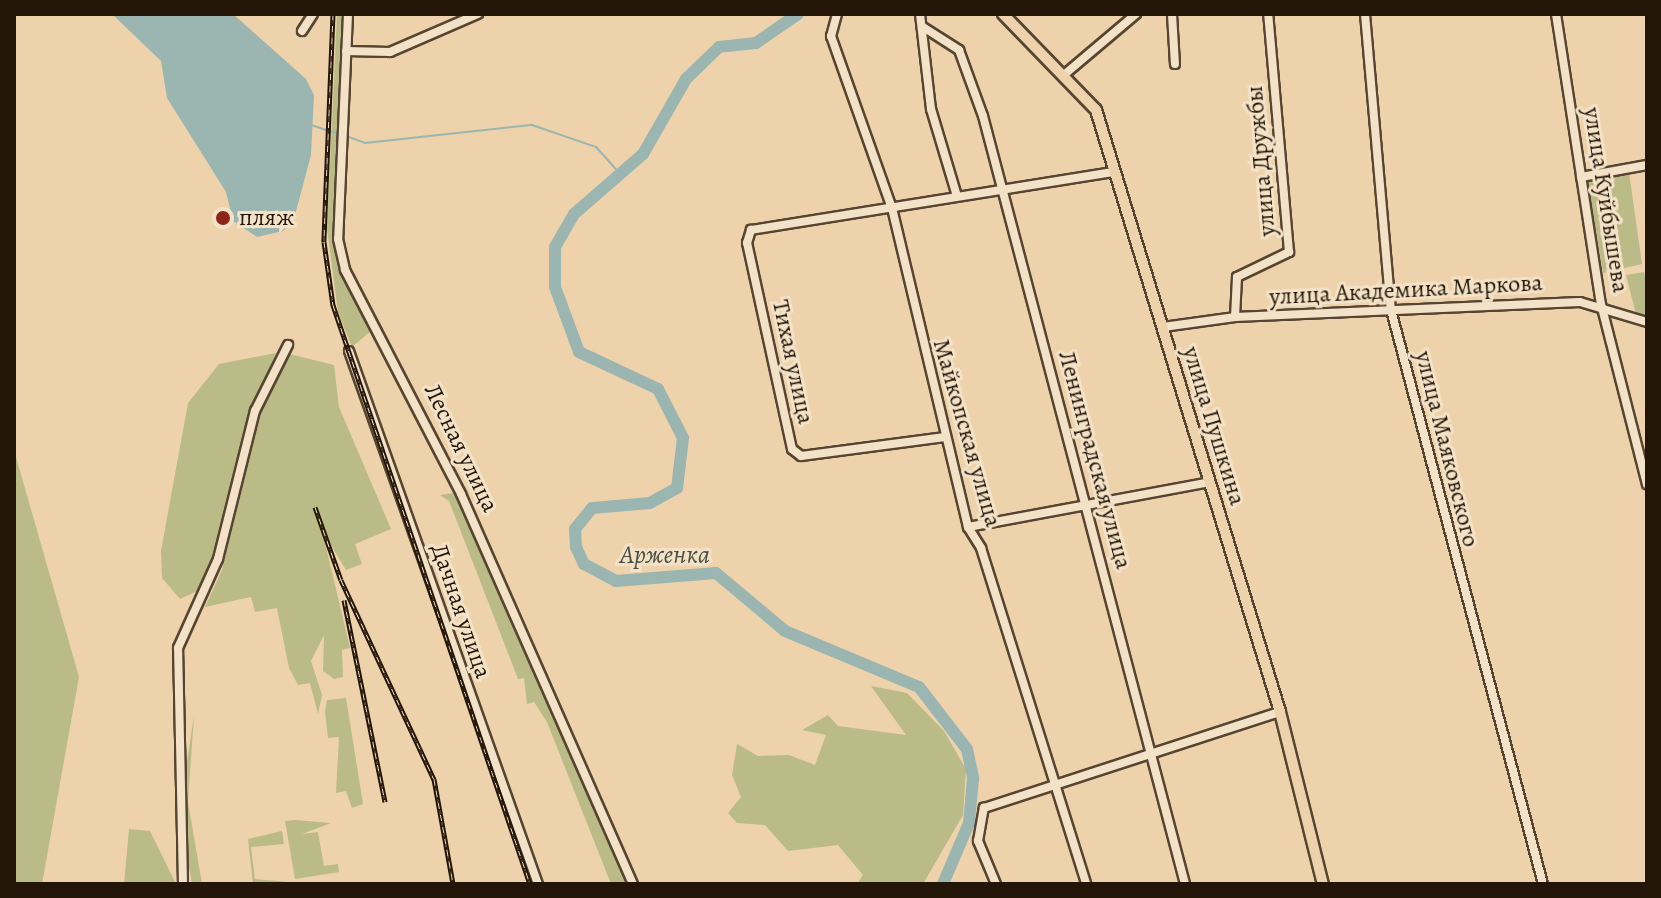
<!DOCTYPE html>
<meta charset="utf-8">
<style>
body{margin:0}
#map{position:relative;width:1661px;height:898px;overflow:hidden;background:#eed2ab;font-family:Alegreya,serif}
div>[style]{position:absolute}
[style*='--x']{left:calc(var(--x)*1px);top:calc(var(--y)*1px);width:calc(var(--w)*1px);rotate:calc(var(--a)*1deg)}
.green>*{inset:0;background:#bbbb87}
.water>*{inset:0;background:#9bb6b0}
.stream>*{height:2px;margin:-1px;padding:0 1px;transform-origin:1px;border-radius:1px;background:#9bb6b0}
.river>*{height:12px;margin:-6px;padding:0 6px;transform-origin:6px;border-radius:6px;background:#9bb6b0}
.roads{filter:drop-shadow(2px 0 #564531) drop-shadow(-2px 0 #564531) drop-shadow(0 2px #564531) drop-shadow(0 -2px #564531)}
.minor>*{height:8px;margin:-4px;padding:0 4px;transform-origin:4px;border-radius:4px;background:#f4e2c8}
.major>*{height:10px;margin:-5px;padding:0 5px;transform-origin:5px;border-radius:5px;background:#eed2ab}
.rail>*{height:5px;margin-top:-2.5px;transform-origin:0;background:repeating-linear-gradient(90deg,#f4e2c8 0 6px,#231608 0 12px);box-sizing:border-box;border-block:2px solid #231608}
.dots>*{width:22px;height:22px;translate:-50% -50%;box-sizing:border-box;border:4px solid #f4e2c8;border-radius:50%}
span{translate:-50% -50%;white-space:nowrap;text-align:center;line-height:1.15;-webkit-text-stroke:6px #f4e2c8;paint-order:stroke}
.street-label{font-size:24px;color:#231608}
.poi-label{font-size:24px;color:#231608}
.left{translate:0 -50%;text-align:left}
.water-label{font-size:26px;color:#4d4e43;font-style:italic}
.frame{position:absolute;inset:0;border:16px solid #231608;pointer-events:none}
</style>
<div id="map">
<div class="green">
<i style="clip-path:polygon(337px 14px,344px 14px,337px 252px,372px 330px,352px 347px,338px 312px,327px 228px)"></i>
<i style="clip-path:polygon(1629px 172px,1642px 264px,1624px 268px,1600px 178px)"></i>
<i style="clip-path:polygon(1597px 179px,1620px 269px,1603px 273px,1588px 181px)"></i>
<i style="clip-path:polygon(1644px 272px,1647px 285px,1647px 316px,1636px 314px,1626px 275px)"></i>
<i style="clip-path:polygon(276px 353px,248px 419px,216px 553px,200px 590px,180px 599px,162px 578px,161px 551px,188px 403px,219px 364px)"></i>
<i style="clip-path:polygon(289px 354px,334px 365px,339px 407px,391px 529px,355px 544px,362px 564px,346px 570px,322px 530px,350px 648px,342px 650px,343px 677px,334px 679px,323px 671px,324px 635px,311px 661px,322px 695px,318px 714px,310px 683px,298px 685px,289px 668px,277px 608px,255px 612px,251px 597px,205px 607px,222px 570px,258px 411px)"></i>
<i style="clip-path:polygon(14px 450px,79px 677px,42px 884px,14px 884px)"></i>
<i style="clip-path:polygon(454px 493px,559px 722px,627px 884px,611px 884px,547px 722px,534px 702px,527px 704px,524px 678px,518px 679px,449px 501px,440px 495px)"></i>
<i style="clip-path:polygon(871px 686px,907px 693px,944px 731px,966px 769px,963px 815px,923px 884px,857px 884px,863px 875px,838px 845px,788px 851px,765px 825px,737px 823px,728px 813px,741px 797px,732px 775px,737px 744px,758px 756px,789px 755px,815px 765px,826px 735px,802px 730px,828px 715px,838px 726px,906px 735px)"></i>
<i style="clip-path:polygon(346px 698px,363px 804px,352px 808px,346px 791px,336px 793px,339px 737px,328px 738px,325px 712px,327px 700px)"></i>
<i style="clip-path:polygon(194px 716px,188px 802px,202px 884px,192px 884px,185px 845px,183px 788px)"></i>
<i style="clip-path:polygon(295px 820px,331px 823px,302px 834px,318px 832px,324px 866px,338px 864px,339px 872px,295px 879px,285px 821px)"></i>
<i style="clip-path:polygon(129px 829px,150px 831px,176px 884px,124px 884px)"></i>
<i style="clip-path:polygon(282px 831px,284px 844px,251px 847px,255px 879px,290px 882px,253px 884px,248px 839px)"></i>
</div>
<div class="water">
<i style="clip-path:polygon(112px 14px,233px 14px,306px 79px,314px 95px,311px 155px,294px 219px,283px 231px,257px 237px,233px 221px,226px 192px,167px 98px,161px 61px)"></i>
</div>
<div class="stream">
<i style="--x:311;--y:125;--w:29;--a:18"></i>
<i style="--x:346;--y:136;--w:20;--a:20"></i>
<i style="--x:365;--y:143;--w:168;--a:-6.2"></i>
<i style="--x:532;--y:125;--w:68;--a:19"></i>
<i style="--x:596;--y:147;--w:36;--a:48"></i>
</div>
<div class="river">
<i style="--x:798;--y:14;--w:51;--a:145.4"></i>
<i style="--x:756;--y:43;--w:37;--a:174"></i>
<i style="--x:719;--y:47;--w:46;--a:135.9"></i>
<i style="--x:686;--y:79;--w:86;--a:119.8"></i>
<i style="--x:643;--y:154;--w:91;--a:139"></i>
<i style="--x:574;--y:214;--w:38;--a:120"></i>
<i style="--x:555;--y:247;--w:40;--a:90"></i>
<i style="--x:555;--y:287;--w:69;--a:69.7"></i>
<i style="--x:579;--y:352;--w:87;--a:25.1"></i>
<i style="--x:658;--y:389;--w:55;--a:63"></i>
<i style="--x:683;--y:438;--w:50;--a:96.8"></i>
<i style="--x:677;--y:488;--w:31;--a:151"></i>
<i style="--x:650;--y:503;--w:58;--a:175.1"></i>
<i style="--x:592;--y:508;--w:27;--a:129"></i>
<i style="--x:575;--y:529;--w:18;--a:87"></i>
<i style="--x:576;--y:547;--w:19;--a:65"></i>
<i style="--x:584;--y:564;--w:36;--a:28"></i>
<i style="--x:616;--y:581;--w:100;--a:-4.6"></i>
<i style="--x:716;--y:573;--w:90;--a:40"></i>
<i style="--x:785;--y:631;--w:145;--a:22.7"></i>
<i style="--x:919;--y:687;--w:78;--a:52.3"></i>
<i style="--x:967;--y:749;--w:30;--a:78"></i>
<i style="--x:973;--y:778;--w:45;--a:95.1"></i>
<i style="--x:969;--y:823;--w:66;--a:113.1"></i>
</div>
<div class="roads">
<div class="minor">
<i style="--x:348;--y:14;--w:225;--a:92.5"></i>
<i style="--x:338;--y:239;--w:32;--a:77"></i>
<i style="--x:345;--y:270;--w:252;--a:62.6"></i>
<i style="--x:461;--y:494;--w:426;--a:66.2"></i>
<i style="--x:837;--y:14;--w:23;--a:105"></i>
<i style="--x:831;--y:36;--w:182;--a:70.5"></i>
<i style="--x:892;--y:208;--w:328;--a:76.6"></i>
<i style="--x:968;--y:527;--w:25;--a:58"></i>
<i style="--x:981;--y:548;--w:352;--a:72.6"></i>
<i style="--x:920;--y:14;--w:96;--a:83.4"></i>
<i style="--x:931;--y:109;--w:91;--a:73.4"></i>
<i style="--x:1172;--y:14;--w:50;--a:86.6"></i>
<i style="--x:1365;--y:14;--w:297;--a:85"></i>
<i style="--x:1391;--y:310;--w:594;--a:75.17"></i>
<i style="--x:1556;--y:14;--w:293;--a:81.2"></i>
<i style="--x:1601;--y:304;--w:186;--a:75.7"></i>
<i style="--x:923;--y:27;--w:43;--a:32.6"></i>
<i style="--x:959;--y:50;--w:70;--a:70"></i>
<i style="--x:983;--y:116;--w:794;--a:75.26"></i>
<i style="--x:302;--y:31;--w:20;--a:-57"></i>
<i style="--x:346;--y:51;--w:44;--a:1.3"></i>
<i style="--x:390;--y:52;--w:96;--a:-23.4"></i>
<i style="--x:1065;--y:74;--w:93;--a:-40.2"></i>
<i style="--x:1581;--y:177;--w:67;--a:-10.3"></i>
<i style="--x:1235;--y:317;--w:40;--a:-87.1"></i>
<i style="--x:1237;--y:277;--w:58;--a:-25.7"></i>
<i style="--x:1289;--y:252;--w:239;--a:-95"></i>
<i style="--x:1163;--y:327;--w:73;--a:-7.9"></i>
<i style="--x:1235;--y:317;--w:345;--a:-2.5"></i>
<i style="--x:1580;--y:302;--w:70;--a:16.6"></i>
<i style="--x:349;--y:351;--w:566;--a:70.48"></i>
<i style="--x:945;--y:437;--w:145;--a:172.5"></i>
<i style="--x:801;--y:456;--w:11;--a:-142"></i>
<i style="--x:792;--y:449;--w:211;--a:-102.3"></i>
<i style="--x:747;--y:243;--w:14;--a:-73"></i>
<i style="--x:751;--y:230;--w:369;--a:-9.1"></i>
<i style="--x:968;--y:527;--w:246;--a:-10.5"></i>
<i style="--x:183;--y:884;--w:236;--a:-91.2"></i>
<i style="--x:178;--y:648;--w:98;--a:-65.8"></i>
<i style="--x:218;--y:559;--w:153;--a:-76"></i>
<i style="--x:255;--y:411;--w:74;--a:-63.4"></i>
<i style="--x:996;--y:884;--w:47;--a:-112.7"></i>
<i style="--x:978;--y:841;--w:34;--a:-80"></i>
<i style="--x:984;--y:808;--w:311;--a:-18"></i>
</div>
<div class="major">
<i style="--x:1003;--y:14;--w:134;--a:45.9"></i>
<i style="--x:1096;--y:110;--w:629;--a:73"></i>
<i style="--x:1280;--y:712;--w:177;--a:76"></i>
</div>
</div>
<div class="rail">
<i style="--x:333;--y:14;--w:228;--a:92.3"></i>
<i style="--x:324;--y:242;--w:64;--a:81.9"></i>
<i style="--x:333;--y:305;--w:612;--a:71.21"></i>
<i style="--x:315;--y:507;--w:77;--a:70.4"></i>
<i style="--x:341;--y:580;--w:220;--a:65"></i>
<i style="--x:434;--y:779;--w:107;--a:79.7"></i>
<i style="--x:344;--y:600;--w:206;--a:78.5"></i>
</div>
<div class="dots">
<i style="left:223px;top:218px;background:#8f2418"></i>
</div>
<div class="street-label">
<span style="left:1261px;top:161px;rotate:-95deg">улица Дружбы</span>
<span style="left:1606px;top:200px;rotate:81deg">улица Куйбышева</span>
<span style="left:1406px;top:290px;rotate:-3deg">улица Академика Маркова</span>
<span style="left:793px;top:362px;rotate:78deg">Тихая улица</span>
<span style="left:1214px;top:426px;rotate:73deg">улица Пушкина</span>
<span style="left:967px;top:433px;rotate:74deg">Майкопская улица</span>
<span style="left:461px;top:448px;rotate:64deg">Лесная улица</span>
<span style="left:1447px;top:449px;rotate:76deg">улица Маяковского</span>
<span style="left:1095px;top:460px;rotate:75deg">Ленинградская улица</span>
<span style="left:461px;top:611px;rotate:71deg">Дачная улица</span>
</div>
<div class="poi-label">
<span class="left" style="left:239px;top:218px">пляж</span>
</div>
<div class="water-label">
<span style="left:665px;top:555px">Арженка</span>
</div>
<div class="frame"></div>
</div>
